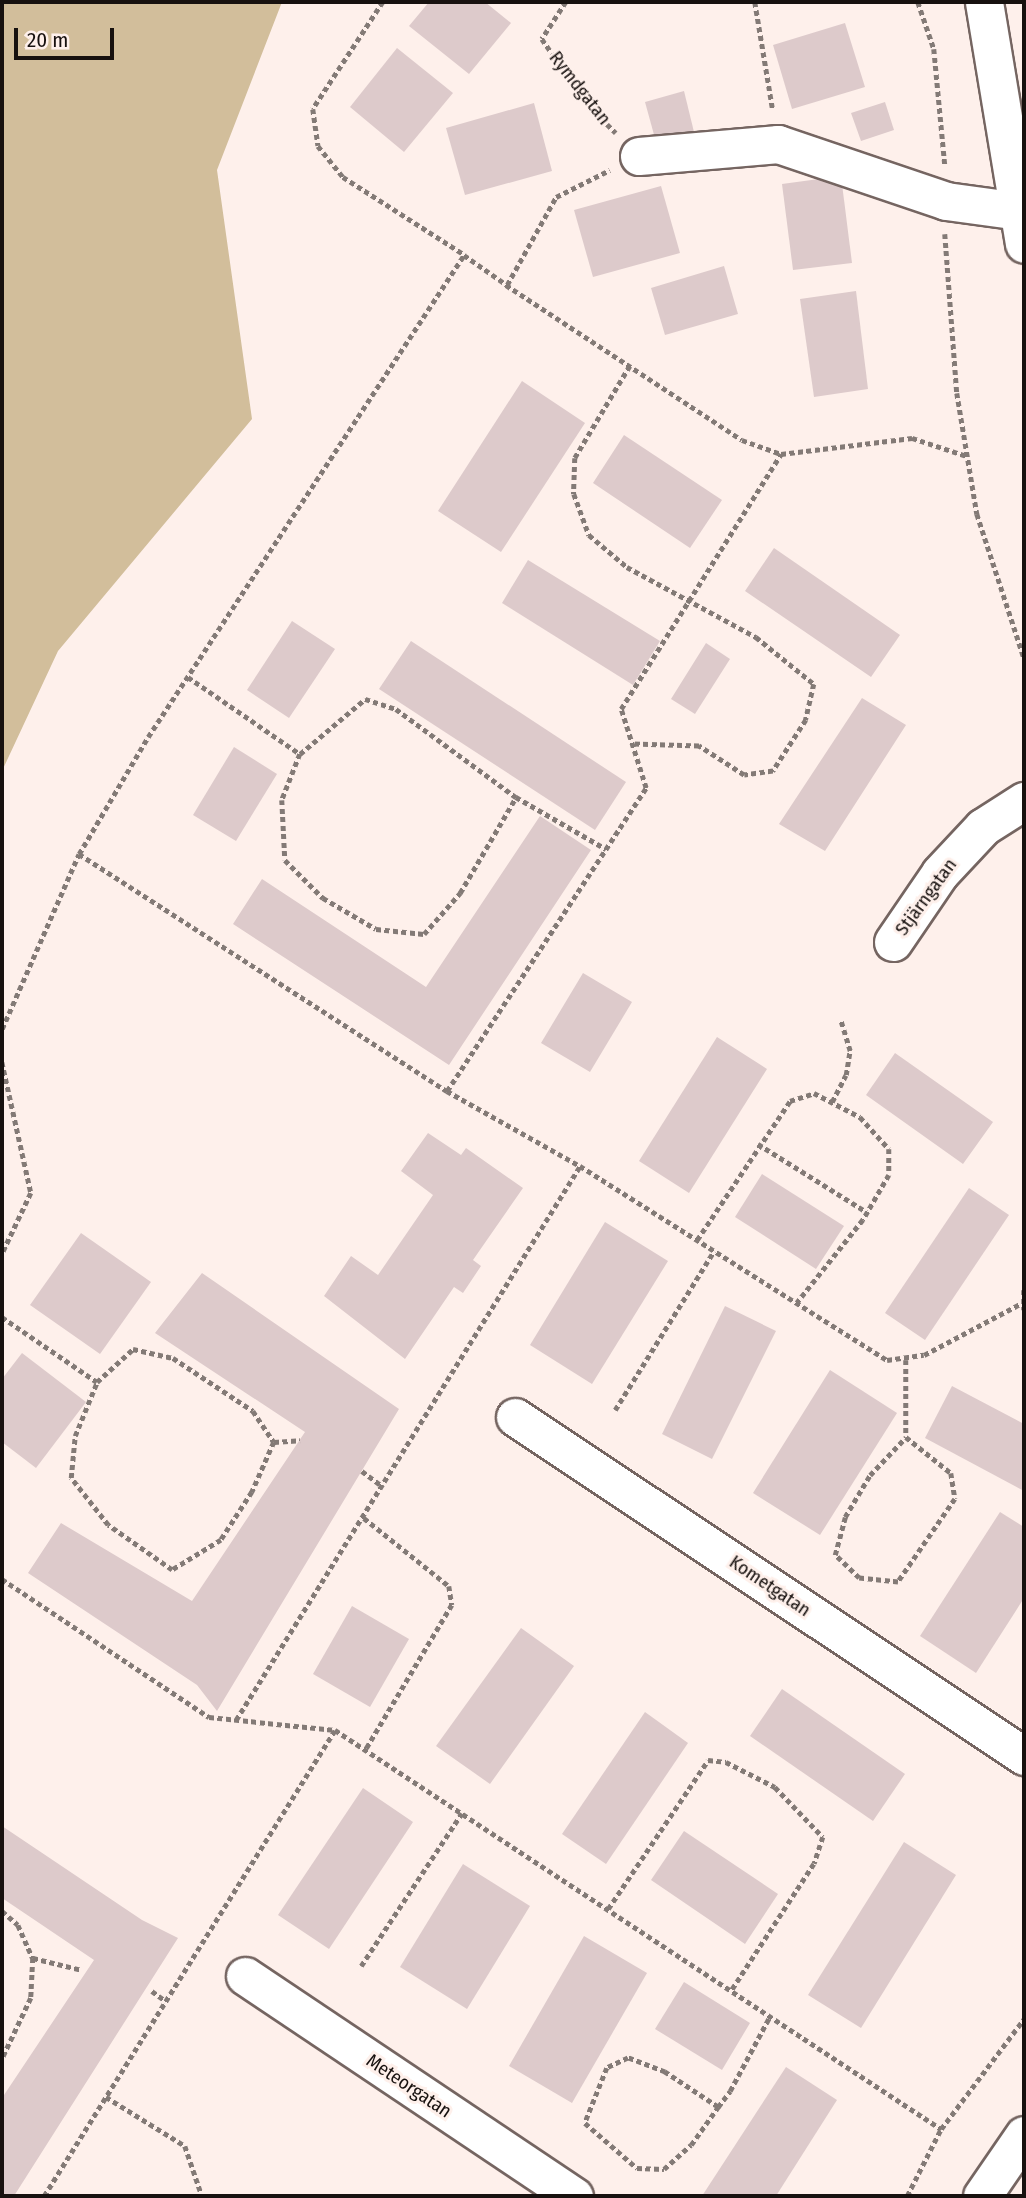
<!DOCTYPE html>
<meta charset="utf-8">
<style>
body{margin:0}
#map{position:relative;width:1026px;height:2198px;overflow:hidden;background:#fef0eb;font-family:"Fira Sans Condensed",sans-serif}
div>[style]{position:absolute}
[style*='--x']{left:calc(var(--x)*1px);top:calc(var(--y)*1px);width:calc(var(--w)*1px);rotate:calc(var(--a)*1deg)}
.green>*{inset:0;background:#d2be9b}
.building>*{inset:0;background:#ddcacb}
.path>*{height:4.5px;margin-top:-2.25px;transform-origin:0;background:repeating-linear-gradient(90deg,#837a76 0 5px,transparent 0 8.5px)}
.roads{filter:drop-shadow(2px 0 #756561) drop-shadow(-2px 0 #756561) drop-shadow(0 2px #756561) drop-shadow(0 -2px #756561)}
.minor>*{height:37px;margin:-18.5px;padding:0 18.5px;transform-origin:18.5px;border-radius:18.5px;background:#fff}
span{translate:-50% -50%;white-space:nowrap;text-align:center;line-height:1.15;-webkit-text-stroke:6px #fef0eb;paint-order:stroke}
.street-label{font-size:19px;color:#17110f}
.frame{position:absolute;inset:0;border:4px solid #17110f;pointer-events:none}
.scale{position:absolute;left:14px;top:28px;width:100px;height:32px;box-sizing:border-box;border:4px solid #17110f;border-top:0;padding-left:9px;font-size:21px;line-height:24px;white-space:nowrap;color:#17110f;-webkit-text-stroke:5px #fef0eb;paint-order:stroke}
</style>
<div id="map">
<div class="green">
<i style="clip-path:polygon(2px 2px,282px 2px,217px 170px,252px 419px,58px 651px,2px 771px)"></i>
</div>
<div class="building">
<i style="clip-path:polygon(429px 2px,485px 2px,511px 23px,469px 74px,409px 26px)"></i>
<i style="clip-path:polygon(845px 23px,865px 87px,792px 109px,773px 45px)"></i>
<i style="clip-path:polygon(397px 48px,453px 93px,404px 152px,350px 107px)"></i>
<i style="clip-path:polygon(684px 91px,694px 132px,656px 142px,645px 102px)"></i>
<i style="clip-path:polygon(885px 102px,894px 130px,861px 141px,851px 113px)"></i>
<i style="clip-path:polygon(534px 103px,552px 171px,465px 195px,446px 128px)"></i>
<i style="clip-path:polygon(841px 176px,852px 263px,793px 270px,782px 184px)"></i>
<i style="clip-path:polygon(661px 186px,680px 253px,593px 277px,574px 210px)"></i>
<i style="clip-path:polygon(724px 266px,738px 314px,665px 335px,651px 288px)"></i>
<i style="clip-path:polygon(856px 291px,868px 389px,814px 397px,800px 299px)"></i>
<i style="clip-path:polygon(522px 381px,585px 423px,501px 552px,438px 511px)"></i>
<i style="clip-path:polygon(624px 435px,722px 500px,690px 548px,593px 483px)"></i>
<i style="clip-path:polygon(774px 548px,900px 635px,871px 677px,745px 591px)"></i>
<i style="clip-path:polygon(528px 560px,660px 641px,633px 685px,502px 603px)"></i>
<i style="clip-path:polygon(292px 621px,335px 649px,289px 718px,247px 690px)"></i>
<i style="clip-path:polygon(411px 641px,626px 782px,595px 830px,379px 689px)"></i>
<i style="clip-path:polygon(706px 643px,730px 659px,695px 714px,671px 699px)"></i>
<i style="clip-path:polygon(862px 698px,906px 725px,825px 851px,779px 824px)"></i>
<i style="clip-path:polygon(234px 747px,277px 774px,236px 841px,193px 815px)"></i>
<i style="clip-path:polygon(540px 816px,591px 850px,449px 1065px,233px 924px,262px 879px,426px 987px)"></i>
<i style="clip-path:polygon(583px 973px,632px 1002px,590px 1072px,541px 1043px)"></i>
<i style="clip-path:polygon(717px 1037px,767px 1069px,689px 1193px,639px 1161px)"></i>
<i style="clip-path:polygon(895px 1053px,993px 1122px,963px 1164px,866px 1095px)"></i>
<i style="clip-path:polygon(428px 1133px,461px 1155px,466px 1148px,523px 1188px,473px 1260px,481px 1266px,463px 1293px,454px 1287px,405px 1359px,324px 1296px,351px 1256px,378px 1275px,433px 1195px,401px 1171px)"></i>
<i style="clip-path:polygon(762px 1174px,844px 1226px,816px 1269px,735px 1217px)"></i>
<i style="clip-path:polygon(969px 1188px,1009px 1215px,925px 1340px,885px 1313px)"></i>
<i style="clip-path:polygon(605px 1222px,668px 1261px,592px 1384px,530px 1345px)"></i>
<i style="clip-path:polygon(81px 1233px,151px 1282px,100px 1354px,30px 1305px)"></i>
<i style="clip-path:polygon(202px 1273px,399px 1409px,217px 1711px,197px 1685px,28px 1573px,61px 1523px,192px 1601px,305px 1432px,155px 1333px)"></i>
<i style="clip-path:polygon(725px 1306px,776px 1331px,712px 1459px,662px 1434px)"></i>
<i style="clip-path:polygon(22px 1353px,86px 1402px,36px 1468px,2px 1442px,2px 1379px)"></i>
<i style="clip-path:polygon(830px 1370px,897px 1413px,820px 1535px,753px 1493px)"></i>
<i style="clip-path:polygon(952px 1386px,1024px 1424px,1024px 1491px,925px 1438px)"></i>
<i style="clip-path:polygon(1000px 1512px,1024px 1527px,1024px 1598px,976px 1673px,920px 1636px)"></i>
<i style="clip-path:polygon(352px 1606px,409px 1639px,370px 1707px,313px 1674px)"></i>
<i style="clip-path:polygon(521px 1628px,574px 1666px,490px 1784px,436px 1746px)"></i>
<i style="clip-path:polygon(782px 1689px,905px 1774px,873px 1821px,750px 1736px)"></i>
<i style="clip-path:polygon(645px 1712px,688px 1743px,606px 1864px,562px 1834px)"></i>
<i style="clip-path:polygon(363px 1788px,413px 1822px,329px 1949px,278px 1915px)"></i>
<i style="clip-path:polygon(2px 1826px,142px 1920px,178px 1938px,14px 2196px,2px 2196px,2px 2098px,94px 1960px,2px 1898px)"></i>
<i style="clip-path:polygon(684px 1831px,778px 1894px,745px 1944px,651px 1880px)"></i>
<i style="clip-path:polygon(904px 1842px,956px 1875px,861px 2028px,808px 1995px)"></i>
<i style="clip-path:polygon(463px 1864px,530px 1906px,467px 2009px,400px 1967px)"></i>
<i style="clip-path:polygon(584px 1936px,647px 1973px,572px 2103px,509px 2066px)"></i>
<i style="clip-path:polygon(684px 1982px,750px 2023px,722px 2070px,655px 2029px)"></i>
<i style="clip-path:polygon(786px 2067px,837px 2100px,776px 2196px,702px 2196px)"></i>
</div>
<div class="path">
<i style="--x:383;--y:2;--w:128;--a:123.2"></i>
<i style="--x:313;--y:109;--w:37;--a:82"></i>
<i style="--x:318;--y:146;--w:40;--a:51"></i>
<i style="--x:343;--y:177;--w:145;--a:32.6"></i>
<i style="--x:566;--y:2;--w:44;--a:123"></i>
<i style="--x:542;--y:39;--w:82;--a:55"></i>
<i style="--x:589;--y:106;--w:38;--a:45"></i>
<i style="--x:755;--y:2;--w:110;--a:80.6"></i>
<i style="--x:918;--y:2;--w:50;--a:71.2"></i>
<i style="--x:934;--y:49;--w:118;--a:84.6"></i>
<i style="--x:945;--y:234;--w:159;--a:85.7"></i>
<i style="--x:957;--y:393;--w:123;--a:80.6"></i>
<i style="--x:977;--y:514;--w:151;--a:71.9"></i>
<i style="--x:506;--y:285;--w:282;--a:33.3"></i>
<i style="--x:742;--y:440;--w:41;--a:19.7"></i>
<i style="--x:781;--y:454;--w:132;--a:-7"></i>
<i style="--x:912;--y:438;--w:58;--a:18.1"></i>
<i style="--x:630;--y:366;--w:107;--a:120.9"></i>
<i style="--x:575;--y:458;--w:36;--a:92"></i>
<i style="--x:574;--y:494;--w:44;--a:69.9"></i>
<i style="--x:589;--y:535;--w:50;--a:40.1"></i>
<i style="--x:627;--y:567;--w:147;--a:28.5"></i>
<i style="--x:756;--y:637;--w:75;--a:39"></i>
<i style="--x:814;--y:684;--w:37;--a:103"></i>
<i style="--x:806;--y:720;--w:61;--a:122.9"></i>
<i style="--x:773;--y:771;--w:29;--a:172"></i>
<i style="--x:744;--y:775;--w:54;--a:-147.2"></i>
<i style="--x:699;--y:746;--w:66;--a:-178.3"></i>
<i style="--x:188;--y:677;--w:136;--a:34.5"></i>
<i style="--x:300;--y:754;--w:49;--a:111.4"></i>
<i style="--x:282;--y:800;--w:60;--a:87.1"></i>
<i style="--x:285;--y:860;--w:54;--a:45"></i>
<i style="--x:323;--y:898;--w:61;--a:30.3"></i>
<i style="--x:376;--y:929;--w:48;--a:5.9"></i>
<i style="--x:424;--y:934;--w:55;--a:-48.7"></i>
<i style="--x:460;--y:893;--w:111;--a:-59.7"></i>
<i style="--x:516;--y:797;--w:104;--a:30"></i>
<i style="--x:300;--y:754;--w:85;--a:-40.2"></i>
<i style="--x:365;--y:699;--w:33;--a:18"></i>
<i style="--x:396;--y:709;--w:149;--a:36.3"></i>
<i style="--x:79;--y:854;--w:438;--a:32.8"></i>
<i style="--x:447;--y:1091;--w:153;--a:29.4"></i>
<i style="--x:580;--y:1166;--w:363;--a:32.3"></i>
<i style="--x:887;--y:1360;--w:37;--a:-8"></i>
<i style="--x:924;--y:1355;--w:109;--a:-28"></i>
<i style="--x:2;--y:1029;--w:191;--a:-66.3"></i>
<i style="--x:79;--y:854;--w:136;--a:-59.5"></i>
<i style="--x:148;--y:737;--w:576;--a:-56.75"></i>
<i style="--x:464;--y:255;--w:52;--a:34.9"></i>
<i style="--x:507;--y:285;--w:101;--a:-60.9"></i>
<i style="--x:556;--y:197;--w:60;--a:-26.6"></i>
<i style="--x:2;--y:1062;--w:134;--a:77.5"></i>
<i style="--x:31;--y:1193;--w:68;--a:115.4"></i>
<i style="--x:447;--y:1091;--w:363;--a:-56.7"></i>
<i style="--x:646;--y:788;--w:83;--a:-107.6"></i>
<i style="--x:621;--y:709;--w:301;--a:-57.9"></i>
<i style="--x:832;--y:1102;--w:30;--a:-63"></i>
<i style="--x:846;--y:1075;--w:24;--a:-81"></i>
<i style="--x:850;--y:1051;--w:31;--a:-107"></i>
<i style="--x:758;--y:1144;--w:128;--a:32"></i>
<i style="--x:697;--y:1240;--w:167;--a:-56.2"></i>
<i style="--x:790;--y:1101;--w:25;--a:-18"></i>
<i style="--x:814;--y:1093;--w:52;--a:27.6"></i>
<i style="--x:860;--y:1117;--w:43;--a:47.8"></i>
<i style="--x:889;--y:1149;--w:26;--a:90"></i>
<i style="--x:889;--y:1175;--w:52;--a:120"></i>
<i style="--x:863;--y:1220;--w:106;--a:128.5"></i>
<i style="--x:1024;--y:1290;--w:20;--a:90"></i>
<i style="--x:2;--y:1317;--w:115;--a:34.4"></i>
<i style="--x:133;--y:1349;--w:41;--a:12.7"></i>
<i style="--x:173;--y:1358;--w:96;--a:33.5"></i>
<i style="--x:253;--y:1411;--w:37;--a:56"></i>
<i style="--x:274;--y:1442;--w:55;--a:113.7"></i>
<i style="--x:252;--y:1492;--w:57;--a:122.9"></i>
<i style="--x:221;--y:1540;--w:57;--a:148.5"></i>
<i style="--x:172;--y:1570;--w:78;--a:-144.9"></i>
<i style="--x:108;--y:1525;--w:60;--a:-128.2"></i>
<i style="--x:71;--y:1478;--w:42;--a:-84.6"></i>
<i style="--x:75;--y:1436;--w:58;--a:-67.8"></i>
<i style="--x:97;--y:1382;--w:49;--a:-42.5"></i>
<i style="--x:906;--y:1360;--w:77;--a:90"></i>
<i style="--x:906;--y:1437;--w:58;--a:38.7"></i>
<i style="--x:951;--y:1473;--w:26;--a:81"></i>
<i style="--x:955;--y:1499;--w:101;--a:124.5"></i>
<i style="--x:898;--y:1582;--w:39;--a:-174"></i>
<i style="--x:859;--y:1578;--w:33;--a:-136"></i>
<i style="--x:835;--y:1555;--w:39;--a:-75"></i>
<i style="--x:845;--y:1517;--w:49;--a:-59.2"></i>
<i style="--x:870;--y:1475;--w:52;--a:-46.5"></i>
<i style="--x:615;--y:1410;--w:187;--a:-58.1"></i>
<i style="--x:274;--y:1442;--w:26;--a:-4"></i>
<i style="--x:362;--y:1471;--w:26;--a:37"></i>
<i style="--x:364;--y:1518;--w:109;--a:38.7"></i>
<i style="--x:449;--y:1586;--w:19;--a:81"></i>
<i style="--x:452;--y:1605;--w:168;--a:120.8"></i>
<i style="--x:2;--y:1579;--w:249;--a:33.7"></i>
<i style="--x:209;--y:1717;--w:127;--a:5.9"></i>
<i style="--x:335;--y:1730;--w:726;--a:33.36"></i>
<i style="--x:236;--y:1720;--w:652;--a:-58.16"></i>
<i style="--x:608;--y:1909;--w:179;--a:-56.1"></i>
<i style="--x:708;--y:1760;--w:18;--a:6"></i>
<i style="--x:726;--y:1762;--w:55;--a:27"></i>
<i style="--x:775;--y:1787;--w:69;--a:46.2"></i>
<i style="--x:823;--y:1837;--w:28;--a:108"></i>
<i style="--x:814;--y:1864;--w:150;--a:123.1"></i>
<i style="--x:2;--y:1911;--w:21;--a:41"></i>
<i style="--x:18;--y:1925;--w:36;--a:66"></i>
<i style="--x:33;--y:1958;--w:40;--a:92.9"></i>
<i style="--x:31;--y:1998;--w:68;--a:115.4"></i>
<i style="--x:33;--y:1958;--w:50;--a:13.8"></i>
<i style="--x:361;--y:1966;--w:183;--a:-56.6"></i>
<i style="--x:152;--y:1991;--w:17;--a:36"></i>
<i style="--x:106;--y:2097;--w:93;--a:31.8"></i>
<i style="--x:185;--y:2146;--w:53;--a:71.2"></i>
<i style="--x:718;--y:2107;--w:64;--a:-146.6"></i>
<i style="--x:665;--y:2072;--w:40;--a:-159"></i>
<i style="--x:628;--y:2058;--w:23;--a:155"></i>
<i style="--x:607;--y:2068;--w:59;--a:111.8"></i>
<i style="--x:585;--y:2123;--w:69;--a:40.9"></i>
<i style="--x:637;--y:2168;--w:27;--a:2"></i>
<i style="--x:664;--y:2169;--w:36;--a:-42"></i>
<i style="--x:691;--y:2145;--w:47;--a:-54.6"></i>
<i style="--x:718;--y:2107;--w:20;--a:-53"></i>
<i style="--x:730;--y:2091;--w:85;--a:-61.9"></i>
<i style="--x:44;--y:2196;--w:549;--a:-58.02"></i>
<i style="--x:907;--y:2196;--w:75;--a:-63.1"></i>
<i style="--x:941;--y:2129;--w:138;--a:-53"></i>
</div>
<div class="roads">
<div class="minor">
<i style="--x:984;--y:2;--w:245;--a:80.6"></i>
<i style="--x:639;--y:156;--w:140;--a:-4.9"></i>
<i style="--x:778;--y:144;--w:177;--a:18.7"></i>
<i style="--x:946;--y:201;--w:74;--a:7.8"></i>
<i style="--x:893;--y:942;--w:83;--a:-55.7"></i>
<i style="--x:940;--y:873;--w:63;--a:-46.9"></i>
<i style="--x:983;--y:827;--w:49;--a:-32.4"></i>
<i style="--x:515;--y:1417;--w:612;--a:33.66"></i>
<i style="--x:245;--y:1976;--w:396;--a:33.8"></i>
<i style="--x:982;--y:2196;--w:74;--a:-55.5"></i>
</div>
</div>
<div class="street-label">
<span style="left:580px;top:88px;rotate:52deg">Rymdgatan</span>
<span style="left:926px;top:897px;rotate:-54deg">Stjärngatan</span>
<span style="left:770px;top:1586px;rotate:34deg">Kometgatan</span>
<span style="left:409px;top:2086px;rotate:34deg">Meteorgatan</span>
</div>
<div class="frame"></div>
<div class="scale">20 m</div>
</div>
